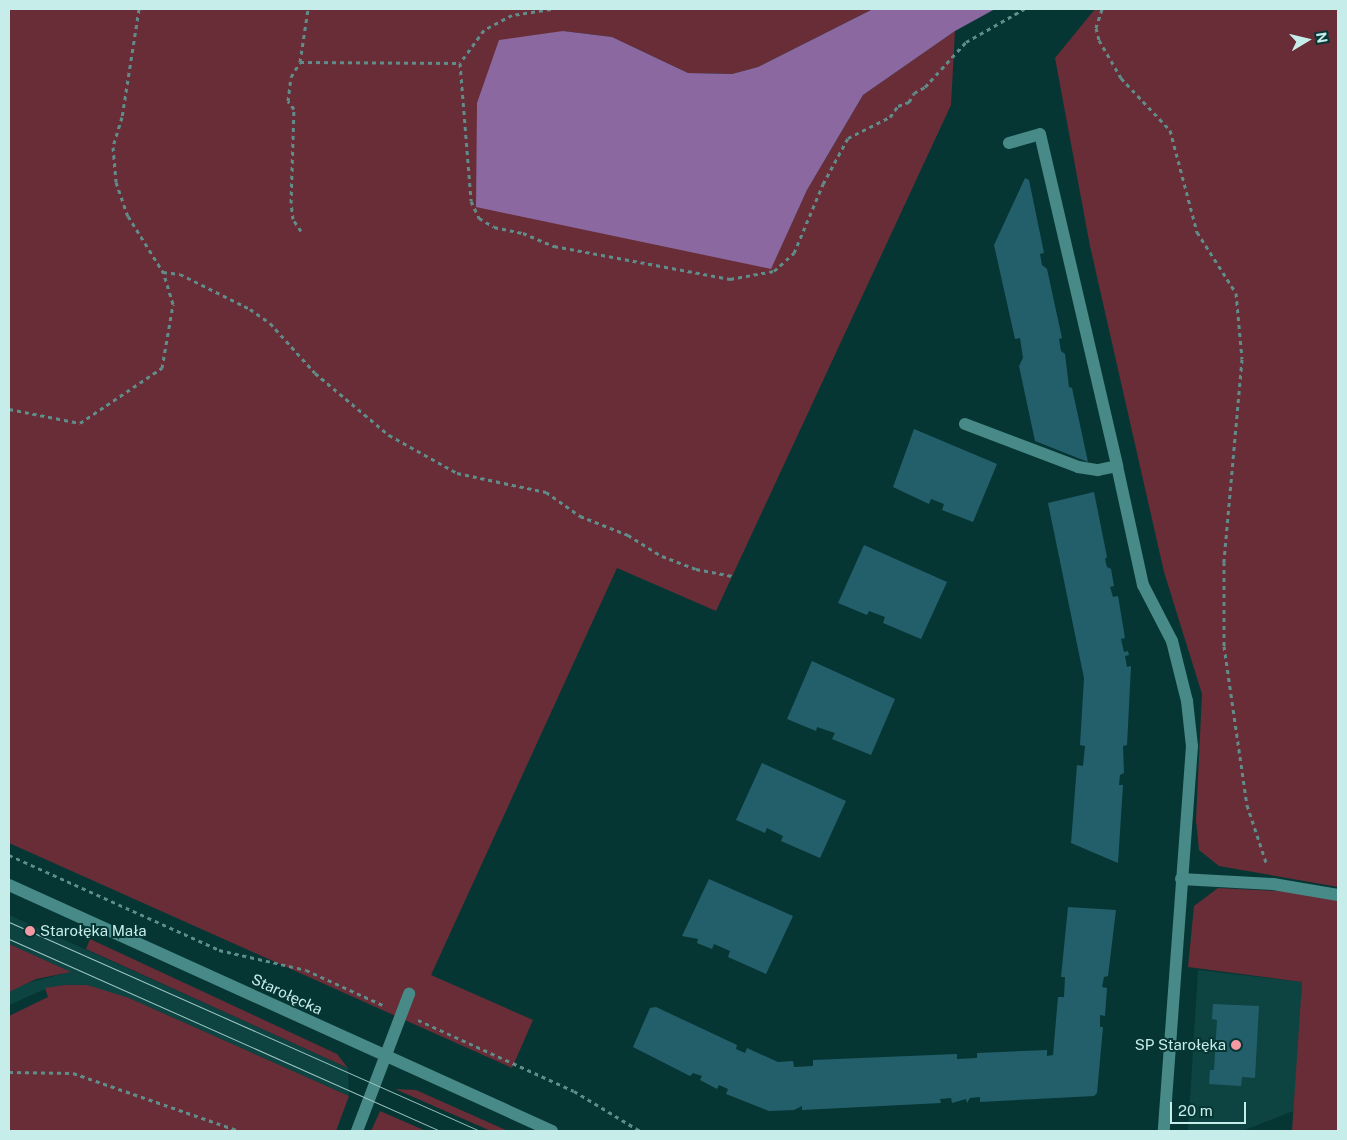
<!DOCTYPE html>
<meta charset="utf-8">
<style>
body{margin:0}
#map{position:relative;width:1347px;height:1140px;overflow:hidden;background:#063634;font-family:"Public Sans",sans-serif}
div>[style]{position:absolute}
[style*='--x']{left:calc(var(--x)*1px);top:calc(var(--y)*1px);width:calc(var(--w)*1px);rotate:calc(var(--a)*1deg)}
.built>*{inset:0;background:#0d4442}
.green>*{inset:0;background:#682d36}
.water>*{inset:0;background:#8b689f}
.building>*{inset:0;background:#235f6b}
.path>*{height:3px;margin-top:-1.5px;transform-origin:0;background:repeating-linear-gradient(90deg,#608c8a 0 4px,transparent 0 8px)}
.minor>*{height:12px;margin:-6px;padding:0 6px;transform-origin:6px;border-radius:6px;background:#478a87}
.tram>*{height:1px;margin:-0.5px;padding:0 0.5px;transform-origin:0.5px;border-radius:0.5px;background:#a0c8c6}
.dots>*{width:14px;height:14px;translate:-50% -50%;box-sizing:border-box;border:2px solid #063634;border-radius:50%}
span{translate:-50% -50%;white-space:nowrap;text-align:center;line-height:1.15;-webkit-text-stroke:4px #063634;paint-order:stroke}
.poi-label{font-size:15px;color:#c7edeb}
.left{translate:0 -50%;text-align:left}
.right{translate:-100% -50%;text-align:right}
.street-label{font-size:15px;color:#c7edeb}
.frame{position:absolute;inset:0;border:10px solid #c7edeb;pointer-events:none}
.north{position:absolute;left:1282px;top:15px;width:50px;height:50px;-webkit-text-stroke:4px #063634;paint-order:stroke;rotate:81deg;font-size:14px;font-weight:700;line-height:20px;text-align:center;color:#c7edeb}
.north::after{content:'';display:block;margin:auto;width:18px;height:22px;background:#c7edeb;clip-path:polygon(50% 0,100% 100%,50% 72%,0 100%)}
.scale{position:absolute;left:1170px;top:1102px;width:76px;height:22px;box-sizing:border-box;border:2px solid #c7edeb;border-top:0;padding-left:6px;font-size:15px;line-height:18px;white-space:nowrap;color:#c7edeb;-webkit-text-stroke:4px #063634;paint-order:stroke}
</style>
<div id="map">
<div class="built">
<i style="clip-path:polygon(9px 915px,348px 1068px,349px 1096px,129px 998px,65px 985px,45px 989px,9px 1005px,9px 992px,24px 984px,70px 972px,9px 944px)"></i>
<i style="clip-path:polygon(1198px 970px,1302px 982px,1296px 1110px,1242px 1131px,1188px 1131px)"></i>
</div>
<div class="green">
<i style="clip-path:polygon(9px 9px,873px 9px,758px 67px,732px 74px,688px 73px,612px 37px,563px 31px,771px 268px,807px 190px,863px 95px,955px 31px,951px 105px,716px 611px,617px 568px,431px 975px,533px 1020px,512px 1068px,9px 843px)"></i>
<i style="clip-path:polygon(1095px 9px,1338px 9px,1338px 887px,1219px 866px,1199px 850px,1196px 820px,1202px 694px,1164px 572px,1090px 246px,1055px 58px)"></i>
<i style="clip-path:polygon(1218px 888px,1297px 892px,1338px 901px,1338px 1131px,1292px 1131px,1302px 982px,1188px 967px,1194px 906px)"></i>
<i style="clip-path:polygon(90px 939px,337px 1054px,348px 1068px,86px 949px)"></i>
<i style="clip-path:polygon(9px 944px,71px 972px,36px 979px,9px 992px)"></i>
<i style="clip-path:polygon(65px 985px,87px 985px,129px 998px,349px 1096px,336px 1131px,9px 1131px,9px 1016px,48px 997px,45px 988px)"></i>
<i style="clip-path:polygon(395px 1089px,416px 1090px,508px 1131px,491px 1131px)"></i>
<i style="clip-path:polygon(380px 1111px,426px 1131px,371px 1131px)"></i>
</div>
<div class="water">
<i style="clip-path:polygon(873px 9px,995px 9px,955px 31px,863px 95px,807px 190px,771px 269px,476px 207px,477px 103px,499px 40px,563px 31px,612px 37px,688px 73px,732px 74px,758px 67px)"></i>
</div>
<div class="building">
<i style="clip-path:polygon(1025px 178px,1029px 180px,1044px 253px,1040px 254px,1042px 265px,1047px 269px,1062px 338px,1059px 339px,1061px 351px,1065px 354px,1069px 387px,1072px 388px,1088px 462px,1035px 441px,1019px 366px,1023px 358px,1020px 338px,1015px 339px,994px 245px)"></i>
<i style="clip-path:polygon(914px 429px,997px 464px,973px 522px,942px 510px,944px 504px,931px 499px,929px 504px,893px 487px)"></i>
<i style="clip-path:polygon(1094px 492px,1107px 557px,1105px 559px,1107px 567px,1111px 569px,1114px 586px,1110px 587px,1113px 597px,1118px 596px,1125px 638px,1121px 639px,1124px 652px,1128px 651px,1129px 655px,1125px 656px,1127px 667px,1131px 666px,1127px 745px,1123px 746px,1124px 773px,1120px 775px,1119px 785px,1123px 785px,1118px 863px,1071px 843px,1077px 765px,1083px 766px,1085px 746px,1080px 745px,1084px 678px,1048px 503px)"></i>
<i style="clip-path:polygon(864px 545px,947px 582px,921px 639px,883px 623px,885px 617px,869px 611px,867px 615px,838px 603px)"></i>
<i style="clip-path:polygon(812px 661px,895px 699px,871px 755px,832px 739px,835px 733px,817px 727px,816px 731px,787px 719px)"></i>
<i style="clip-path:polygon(762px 763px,846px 801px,820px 858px,781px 841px,783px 836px,767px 828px,765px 833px,736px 820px)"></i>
<i style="clip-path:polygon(709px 879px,793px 916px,766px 974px,728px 957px,730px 951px,714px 944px,712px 949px,697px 943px,698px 939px,682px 936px)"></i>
<i style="clip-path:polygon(1068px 907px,1116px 910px,1108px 976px,1104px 977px,1102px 987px,1107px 988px,1105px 1016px,1100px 1015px,1100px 1027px,1103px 1027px,1097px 1093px,1094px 1096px,980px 1102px,980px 1097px,970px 1098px,967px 1103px,966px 1099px,952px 1103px,951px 1098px,940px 1099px,941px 1103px,802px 1110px,802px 1106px,794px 1110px,769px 1111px,726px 1094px,728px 1089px,719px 1085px,717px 1089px,700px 1080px,702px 1076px,693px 1073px,690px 1076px,633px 1047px,650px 1008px,656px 1007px,737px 1045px,736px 1049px,745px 1053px,747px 1048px,778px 1062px,793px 1061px,794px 1067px,813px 1066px,813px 1060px,957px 1054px,957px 1059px,977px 1058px,977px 1053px,1047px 1050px,1047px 1056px,1053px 1055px,1058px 997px,1064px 997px,1065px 977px,1061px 977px)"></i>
<i style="clip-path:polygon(1213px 1004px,1259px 1006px,1255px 1078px,1242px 1077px,1241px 1086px,1209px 1084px,1210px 1070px,1214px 1070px,1217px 1020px,1212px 1019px)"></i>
</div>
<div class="path">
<i style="--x:139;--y:9;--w:109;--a:98.9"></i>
<i style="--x:122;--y:117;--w:31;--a:107"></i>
<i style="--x:113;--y:147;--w:35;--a:85"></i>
<i style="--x:116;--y:182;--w:36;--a:71"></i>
<i style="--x:128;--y:216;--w:66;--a:58"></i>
<i style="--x:163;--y:272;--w:17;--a:7"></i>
<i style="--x:180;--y:274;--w:78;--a:26.6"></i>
<i style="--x:250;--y:309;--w:24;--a:35"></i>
<i style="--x:270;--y:323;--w:67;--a:48"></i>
<i style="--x:315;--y:373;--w:97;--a:40"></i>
<i style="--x:389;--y:435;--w:78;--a:29.2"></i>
<i style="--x:457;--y:473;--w:91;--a:12.1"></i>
<i style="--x:546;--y:492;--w:42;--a:35.2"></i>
<i style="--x:580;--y:516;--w:52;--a:21.6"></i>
<i style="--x:628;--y:535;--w:40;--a:32"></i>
<i style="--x:662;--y:556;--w:36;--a:21"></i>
<i style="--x:696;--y:569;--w:37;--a:11"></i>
<i style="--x:551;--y:9;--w:39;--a:171"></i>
<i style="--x:512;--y:15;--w:32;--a:152"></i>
<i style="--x:484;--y:30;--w:41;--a:126"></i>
<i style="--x:460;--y:63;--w:138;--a:85.4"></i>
<i style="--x:471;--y:201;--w:19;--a:65"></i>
<i style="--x:479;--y:218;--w:17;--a:31"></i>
<i style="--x:494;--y:227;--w:30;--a:12"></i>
<i style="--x:523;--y:233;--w:34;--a:23"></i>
<i style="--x:554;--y:246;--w:179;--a:10.6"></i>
<i style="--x:730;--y:279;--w:45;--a:-10.3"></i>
<i style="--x:774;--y:271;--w:27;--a:-42"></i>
<i style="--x:794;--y:253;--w:75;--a:-67.2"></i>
<i style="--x:823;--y:184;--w:52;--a:-61.5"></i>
<i style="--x:848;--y:138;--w:47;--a:-26.6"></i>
<i style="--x:890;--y:117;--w:14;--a:-54"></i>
<i style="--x:898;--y:106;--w:12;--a:-20"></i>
<i style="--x:909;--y:102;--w:10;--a:-61"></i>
<i style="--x:914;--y:93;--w:13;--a:-29"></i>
<i style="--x:925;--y:87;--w:61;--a:-47.7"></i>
<i style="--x:966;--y:42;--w:67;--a:-29.6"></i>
<i style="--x:1102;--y:9;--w:20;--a:108"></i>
<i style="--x:1096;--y:28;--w:12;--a:76"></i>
<i style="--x:1099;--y:40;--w:44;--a:59.9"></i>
<i style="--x:1121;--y:78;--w:71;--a:46.7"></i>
<i style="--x:1170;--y:130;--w:106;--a:75.2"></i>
<i style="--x:1197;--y:232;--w:72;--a:57.4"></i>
<i style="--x:1236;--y:293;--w:66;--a:84.8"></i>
<i style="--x:1242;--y:359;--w:204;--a:95.1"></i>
<i style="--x:1224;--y:562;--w:84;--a:90"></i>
<i style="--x:1224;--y:646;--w:161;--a:81.8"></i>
<i style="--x:1247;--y:805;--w:63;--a:71.6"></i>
<i style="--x:300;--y:62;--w:160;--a:0.4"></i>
<i style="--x:301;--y:231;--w:14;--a:-124"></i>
<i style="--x:293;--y:219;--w:16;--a:-97"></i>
<i style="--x:291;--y:203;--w:94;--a:-88.2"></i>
<i style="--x:294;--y:109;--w:10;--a:-127"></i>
<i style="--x:288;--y:101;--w:24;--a:-83"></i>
<i style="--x:291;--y:77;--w:17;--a:-59"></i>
<i style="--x:300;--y:62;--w:54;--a:-81.4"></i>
<i style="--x:9;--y:409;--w:72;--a:11.2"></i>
<i style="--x:80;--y:423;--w:99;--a:-33.9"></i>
<i style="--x:162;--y:368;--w:65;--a:-80.2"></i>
<i style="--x:173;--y:304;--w:34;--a:-107"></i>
<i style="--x:9;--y:855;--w:230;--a:24.3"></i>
<i style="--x:219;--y:950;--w:89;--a:12.9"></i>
<i style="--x:306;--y:970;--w:87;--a:24.5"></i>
<i style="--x:418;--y:1020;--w:171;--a:24.5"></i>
<i style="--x:574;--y:1091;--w:77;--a:31.2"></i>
<i style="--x:9;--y:1072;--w:64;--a:0.9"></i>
<i style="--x:73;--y:1073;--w:177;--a:19.2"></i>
</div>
<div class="minor">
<i style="--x:1009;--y:143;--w:32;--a:-16"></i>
<i style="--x:1040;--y:134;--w:341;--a:76.9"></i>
<i style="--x:965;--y:424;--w:121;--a:20.8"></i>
<i style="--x:1078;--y:467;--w:20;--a:9"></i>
<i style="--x:1098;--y:470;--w:19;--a:-12"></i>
<i style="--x:1117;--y:466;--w:122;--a:77.7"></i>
<i style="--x:1143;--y:585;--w:63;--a:62.6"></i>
<i style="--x:1172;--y:641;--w:62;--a:76"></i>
<i style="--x:1187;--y:701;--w:45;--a:83.7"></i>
<i style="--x:1192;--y:746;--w:386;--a:94.2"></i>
<i style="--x:1181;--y:879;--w:92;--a:3.1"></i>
<i style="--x:1273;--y:884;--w:66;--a:9.6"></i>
<i style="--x:9;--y:885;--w:596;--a:24.37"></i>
<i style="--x:357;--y:1131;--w:147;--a:-69.2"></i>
</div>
<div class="tram">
<i style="--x:9;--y:922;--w:515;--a:23.93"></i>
<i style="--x:9;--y:939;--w:473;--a:24"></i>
</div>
<div class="dots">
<i style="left:30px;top:931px;background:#f49aa4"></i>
<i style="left:1236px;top:1045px;background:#f49aa4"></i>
</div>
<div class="poi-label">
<span class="left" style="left:40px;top:931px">Starołęka Mała</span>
<span class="right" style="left:1226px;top:1045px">SP Starołęka</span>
</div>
<div class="street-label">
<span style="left:287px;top:994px;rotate:25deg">Starołęcka</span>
</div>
<div class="frame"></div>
<div class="north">N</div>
<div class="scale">20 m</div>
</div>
